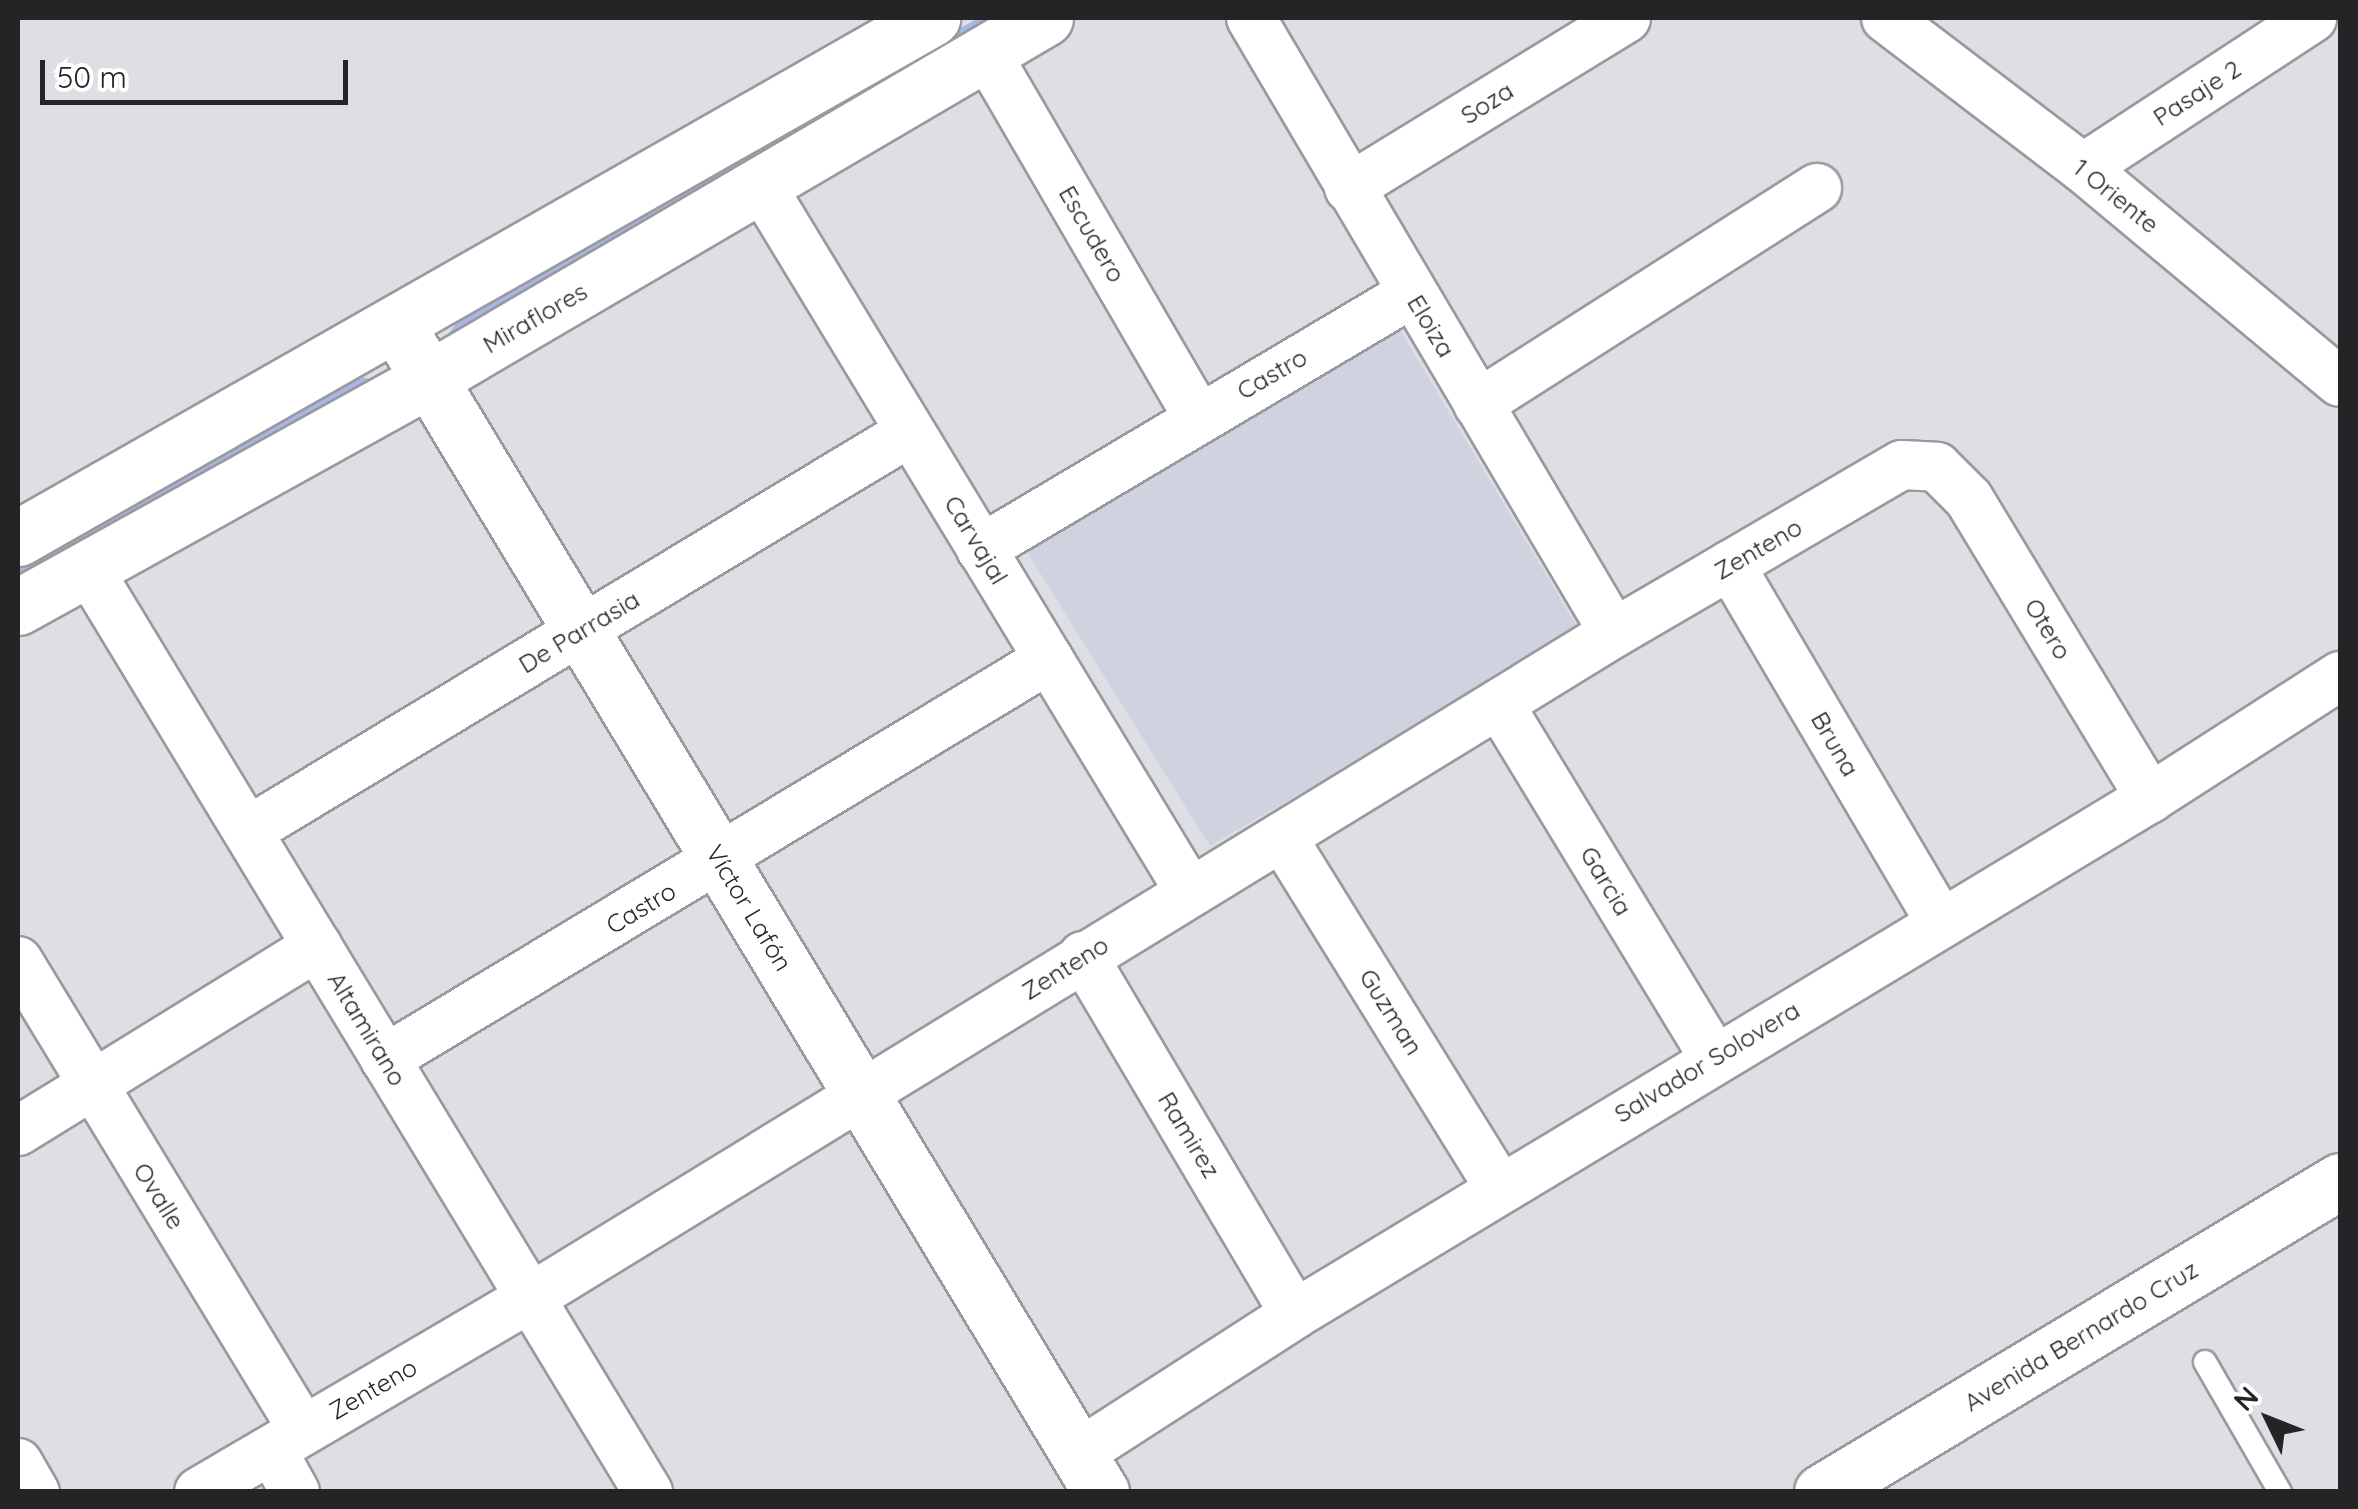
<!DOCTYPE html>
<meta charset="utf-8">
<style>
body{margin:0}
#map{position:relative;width:2358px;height:1509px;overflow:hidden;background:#dddfe4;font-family:Quicksand,sans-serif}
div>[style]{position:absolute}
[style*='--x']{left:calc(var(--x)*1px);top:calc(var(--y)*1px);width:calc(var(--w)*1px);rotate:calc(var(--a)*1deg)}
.built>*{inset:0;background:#ced3df}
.green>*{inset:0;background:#a8b7e7}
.roads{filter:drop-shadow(2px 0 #989a9f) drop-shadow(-2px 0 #989a9f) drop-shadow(0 2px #989a9f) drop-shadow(0 -2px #989a9f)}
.lane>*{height:22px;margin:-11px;padding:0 11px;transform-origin:11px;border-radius:11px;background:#fff}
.street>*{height:48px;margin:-24px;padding:0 24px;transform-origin:24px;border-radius:24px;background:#fff}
.secondary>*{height:55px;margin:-27.5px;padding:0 27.5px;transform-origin:27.5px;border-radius:27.5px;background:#fff}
span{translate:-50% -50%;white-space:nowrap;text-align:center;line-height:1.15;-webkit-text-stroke:8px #fff;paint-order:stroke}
.street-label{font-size:25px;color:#242426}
.frame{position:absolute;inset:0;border:20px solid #242426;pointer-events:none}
.north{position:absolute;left:2218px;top:1369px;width:100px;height:100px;-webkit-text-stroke:8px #fff;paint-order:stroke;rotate:313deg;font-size:28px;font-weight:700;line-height:40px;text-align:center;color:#242426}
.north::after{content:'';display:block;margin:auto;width:35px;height:45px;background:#242426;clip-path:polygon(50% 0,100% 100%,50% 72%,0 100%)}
.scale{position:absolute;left:40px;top:60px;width:308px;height:45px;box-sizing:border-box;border:5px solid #242426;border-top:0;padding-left:12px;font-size:30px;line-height:35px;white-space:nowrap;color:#242426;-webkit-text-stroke:8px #fff;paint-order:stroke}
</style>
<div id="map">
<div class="built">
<i style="clip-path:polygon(1393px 318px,1579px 630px,1210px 846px,1017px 536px)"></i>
</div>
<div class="green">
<i style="clip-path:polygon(978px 18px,1012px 18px,460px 341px,446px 337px,456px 324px)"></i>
<i style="clip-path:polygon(355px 376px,371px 379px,366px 392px,18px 588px,18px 569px)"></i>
</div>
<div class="roads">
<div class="lane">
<i style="--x:2205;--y:1362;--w:150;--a:60"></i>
</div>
<div class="street">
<i style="--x:1251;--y:18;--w:714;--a:59.45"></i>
<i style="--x:1886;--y:18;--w:248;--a:37.3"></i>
<i style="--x:2083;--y:168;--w:334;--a:39.8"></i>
<i style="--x:985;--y:51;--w:423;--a:59.8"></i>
<i style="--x:2083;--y:168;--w:274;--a:-33.2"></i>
<i style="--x:762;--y:187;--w:825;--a:58.74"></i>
<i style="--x:1349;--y:188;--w:325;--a:-31.5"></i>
<i style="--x:1478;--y:404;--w:402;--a:-32.5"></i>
<i style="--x:981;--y:549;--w:500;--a:-30.7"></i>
<i style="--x:1730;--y:565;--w:414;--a:59.5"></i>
<i style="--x:87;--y:567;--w:1082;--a:58.76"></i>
<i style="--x:1499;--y:704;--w:413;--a:58.7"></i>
<i style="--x:248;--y:831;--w:773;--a:-31.08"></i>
<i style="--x:1282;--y:837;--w:413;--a:58.2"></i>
<i style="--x:1083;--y:956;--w:416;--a:59.4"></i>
<i style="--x:18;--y:961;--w:549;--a:58.71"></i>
<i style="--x:385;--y:1059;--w:775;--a:-31.07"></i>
<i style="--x:18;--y:1131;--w:352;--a:-31.7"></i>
<i style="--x:272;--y:1450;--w:48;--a:61.3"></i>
<i style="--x:1078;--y:1454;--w:258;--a:-32.8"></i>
<i style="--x:1295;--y:1314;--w:999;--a:-31.11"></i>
<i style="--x:2150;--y:798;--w:226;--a:-32.7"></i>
<i style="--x:18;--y:1463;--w:34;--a:60"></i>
<i style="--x:199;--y:1492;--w:384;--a:-30.4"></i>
<i style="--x:530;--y:1298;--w:1272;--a:-31.53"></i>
<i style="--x:1614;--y:633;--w:333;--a:-30.3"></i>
<i style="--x:1902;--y:465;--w:35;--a:3"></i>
<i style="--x:1937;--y:467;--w:45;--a:45"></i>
<i style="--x:1969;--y:499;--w:350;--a:58.8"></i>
</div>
<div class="secondary">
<i style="--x:396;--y:324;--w:1364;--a:58.88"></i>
<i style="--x:18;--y:538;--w:1052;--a:-29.64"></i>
<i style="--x:18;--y:607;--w:470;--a:-29"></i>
<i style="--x:429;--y:379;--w:714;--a:-30.37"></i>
<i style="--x:1822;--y:1492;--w:604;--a:-30.98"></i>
</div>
</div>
<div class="street-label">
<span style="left:2197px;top:93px;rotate:-33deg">Pasaje 2</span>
<span style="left:1487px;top:103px;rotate:-32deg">Soza</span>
<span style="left:2116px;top:196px;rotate:39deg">1 Oriente</span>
<span style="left:1092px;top:234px;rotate:60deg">Escudero</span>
<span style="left:535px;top:318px;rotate:-30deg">Miraflores</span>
<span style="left:1431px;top:326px;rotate:59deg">Eloiza</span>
<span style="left:1272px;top:374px;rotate:-30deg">Castro</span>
<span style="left:976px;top:540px;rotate:59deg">Carvajal</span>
<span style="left:1758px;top:549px;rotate:-30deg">Zenteno</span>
<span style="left:2048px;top:629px;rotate:59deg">Otero</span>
<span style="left:579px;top:632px;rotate:-31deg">De Parrasia</span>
<span style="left:1835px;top:744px;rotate:60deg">Bruna</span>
<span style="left:1606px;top:881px;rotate:59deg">Garcia</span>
<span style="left:641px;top:908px;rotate:-31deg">Castro</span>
<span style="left:749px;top:908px;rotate:59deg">Víctor Lafón</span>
<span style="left:1065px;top:968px;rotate:-32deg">Zenteno</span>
<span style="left:1391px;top:1012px;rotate:58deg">Guzman</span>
<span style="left:367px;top:1029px;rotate:59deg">Altamirano</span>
<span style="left:1707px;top:1062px;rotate:-31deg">Salvador Solovera</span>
<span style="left:1189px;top:1135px;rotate:59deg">Ramirez</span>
<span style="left:159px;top:1196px;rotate:58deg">Ovalle</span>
<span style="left:2081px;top:1336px;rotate:-31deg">Avenida Bernardo Cruz</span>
<span style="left:373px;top:1389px;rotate:-30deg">Zenteno</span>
</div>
<div class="frame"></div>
<div class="north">N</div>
<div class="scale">50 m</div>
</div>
